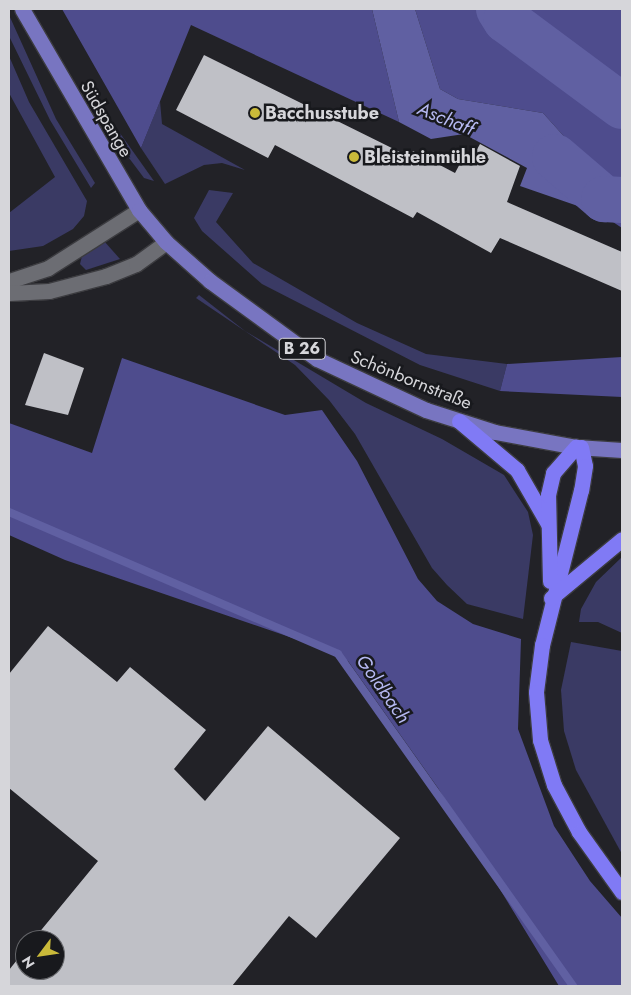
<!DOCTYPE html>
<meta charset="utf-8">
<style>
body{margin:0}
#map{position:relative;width:631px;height:995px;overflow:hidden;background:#222227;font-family:Jost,sans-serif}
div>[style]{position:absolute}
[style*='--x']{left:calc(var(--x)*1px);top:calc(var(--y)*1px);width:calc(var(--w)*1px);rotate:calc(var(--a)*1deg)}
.green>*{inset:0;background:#3a3a64}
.forest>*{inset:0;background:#4e4c8d}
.water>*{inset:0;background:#6060a2}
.stream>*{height:8px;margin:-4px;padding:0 4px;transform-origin:4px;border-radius:4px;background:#6060a2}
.river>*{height:46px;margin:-23px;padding:0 23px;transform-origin:23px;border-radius:23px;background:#6060a2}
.building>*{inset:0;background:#bfc0c6}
.roads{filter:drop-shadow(1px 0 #3c3c40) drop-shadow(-1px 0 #3c3c40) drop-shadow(0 1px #3c3c40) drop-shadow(0 -1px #3c3c40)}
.minor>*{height:15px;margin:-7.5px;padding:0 7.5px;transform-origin:7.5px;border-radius:7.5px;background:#6c6d73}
.major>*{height:15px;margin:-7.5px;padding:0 7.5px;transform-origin:7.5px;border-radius:7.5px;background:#7875c1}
.highway>*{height:15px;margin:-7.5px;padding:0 7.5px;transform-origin:7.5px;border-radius:7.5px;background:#807af5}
.dots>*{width:14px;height:14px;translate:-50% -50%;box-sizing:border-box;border:2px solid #18191d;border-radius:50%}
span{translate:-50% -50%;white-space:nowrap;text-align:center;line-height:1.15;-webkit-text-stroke:5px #18191d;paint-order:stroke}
.shield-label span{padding:1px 4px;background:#18191d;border:1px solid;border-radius:4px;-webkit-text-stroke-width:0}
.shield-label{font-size:16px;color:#d6d6da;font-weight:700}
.poi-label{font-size:18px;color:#d6d6da;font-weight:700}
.left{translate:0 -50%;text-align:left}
.street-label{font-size:18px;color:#d6d6da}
.water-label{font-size:19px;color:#b6b9f2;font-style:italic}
.frame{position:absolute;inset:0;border:10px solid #d6d6da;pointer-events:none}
.north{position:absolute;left:15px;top:930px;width:50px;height:50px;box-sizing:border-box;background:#18191d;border:1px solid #646569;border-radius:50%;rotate:239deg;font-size:14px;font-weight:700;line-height:20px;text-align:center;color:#d6d6da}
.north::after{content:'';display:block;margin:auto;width:18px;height:22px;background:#caba3a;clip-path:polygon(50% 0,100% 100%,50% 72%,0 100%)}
</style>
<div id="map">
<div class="green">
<i style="clip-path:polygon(9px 15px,56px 119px,95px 183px,91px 188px,50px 120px,9px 36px)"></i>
<i style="clip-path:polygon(9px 56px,29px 102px,87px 201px,84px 216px,73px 229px,43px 246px,9px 251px,9px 213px,55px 177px,9px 93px)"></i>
<i style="clip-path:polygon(160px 101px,162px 124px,245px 170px,222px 163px,204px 165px,165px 184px,141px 148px)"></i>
<i style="clip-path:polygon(112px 122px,154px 181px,144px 178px,105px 126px)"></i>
<i style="clip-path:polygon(209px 190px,233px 193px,216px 222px,253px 263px,357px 323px,426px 354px,507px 364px,500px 391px,420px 365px,262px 284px,202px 231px,194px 218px)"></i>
<i style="clip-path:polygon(104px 241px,120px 259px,86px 270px,80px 264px,82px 256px)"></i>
<i style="clip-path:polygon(199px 295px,245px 331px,366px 403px,442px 439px,504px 475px,528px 512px,533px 535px,523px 619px,467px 604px,447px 585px,432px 568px,355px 434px,329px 400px,295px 365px,196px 298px)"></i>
<i style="clip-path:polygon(622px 557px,622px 633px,598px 622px,579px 622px,581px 609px,596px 582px)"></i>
<i style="clip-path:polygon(571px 642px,622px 651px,622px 854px,576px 770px,564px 731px,561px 690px)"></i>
</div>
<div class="forest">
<i style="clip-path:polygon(62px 9px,372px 9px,399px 122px,191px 25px,141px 148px)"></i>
<i style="clip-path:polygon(415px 9px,622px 9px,622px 228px,601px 214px,604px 181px,543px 113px,458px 99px,440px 89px)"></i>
<i style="clip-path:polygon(622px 357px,622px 397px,500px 391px,507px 364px)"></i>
<i style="clip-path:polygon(122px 358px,285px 415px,322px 410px,357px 461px,418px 579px,437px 601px,473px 624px,521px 639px,518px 729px,554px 826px,590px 881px,622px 918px,622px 986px,559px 986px,438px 788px,348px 661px,313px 645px,65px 560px,9px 535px,9px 423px,92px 453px)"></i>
</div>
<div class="water">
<i style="clip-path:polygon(372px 9px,415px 9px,440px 89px,458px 99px,543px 113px,604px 181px,601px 214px,520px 186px,527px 168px,464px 134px,431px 139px,399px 122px)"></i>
</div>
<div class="stream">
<i style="--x:9;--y:512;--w:358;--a:23.3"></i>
<i style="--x:338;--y:654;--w:407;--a:54.7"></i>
</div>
<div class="river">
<i style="--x:499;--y:9;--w:13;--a:58"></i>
<i style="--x:506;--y:20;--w:144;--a:36.6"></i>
<i style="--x:555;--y:157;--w:65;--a:40.6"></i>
<i style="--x:604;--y:199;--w:18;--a:3"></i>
</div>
<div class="building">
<i style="clip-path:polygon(204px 55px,410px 157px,413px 151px,455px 173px,463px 158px,470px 162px,480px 144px,520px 166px,507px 202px,622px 252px,622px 291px,500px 238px,491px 253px,417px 212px,413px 218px,275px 145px,268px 158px,176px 110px)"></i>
<i style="clip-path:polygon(44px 353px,84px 368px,68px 415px,25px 405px)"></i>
<i style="clip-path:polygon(48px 626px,117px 682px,130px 667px,206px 730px,174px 769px,205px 801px,268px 726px,400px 838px,316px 938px,289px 916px,232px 986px,9px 986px,9px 970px,25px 950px,25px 970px,55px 970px,55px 940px,33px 940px,98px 861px,9px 788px,9px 674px)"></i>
</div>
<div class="roads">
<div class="minor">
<i style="--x:9;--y:281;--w:41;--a:-18.4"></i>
<i style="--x:48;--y:268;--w:108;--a:-32.5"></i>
<i style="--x:9;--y:293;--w:40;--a:-2.9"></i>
<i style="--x:49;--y:291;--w:59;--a:-14.7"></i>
<i style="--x:106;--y:276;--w:32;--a:-22"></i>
<i style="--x:136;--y:264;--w:37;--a:-36"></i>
</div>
<div class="major">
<i style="--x:22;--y:9;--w:233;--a:59.8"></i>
<i style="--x:139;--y:210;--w:42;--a:49.8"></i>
<i style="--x:166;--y:242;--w:59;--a:41.6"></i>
<i style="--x:210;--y:281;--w:132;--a:36.1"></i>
<i style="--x:317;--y:359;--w:120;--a:25.1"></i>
<i style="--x:426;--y:410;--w:72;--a:17.7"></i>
<i style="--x:495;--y:432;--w:82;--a:10.5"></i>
<i style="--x:576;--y:447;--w:46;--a:3.7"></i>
</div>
<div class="highway">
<i style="--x:459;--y:421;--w:76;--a:40.2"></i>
<i style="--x:517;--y:470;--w:62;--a:60.1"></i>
<i style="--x:581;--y:447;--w:19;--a:78"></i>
<i style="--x:585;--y:466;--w:24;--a:99"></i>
<i style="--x:581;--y:490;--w:160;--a:104.1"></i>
<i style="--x:542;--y:645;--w:47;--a:97.3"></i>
<i style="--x:536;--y:692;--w:48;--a:85.2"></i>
<i style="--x:540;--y:740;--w:47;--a:72.7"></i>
<i style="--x:554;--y:785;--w:53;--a:62"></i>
<i style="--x:579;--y:832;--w:74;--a:54.4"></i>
<i style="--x:550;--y:581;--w:86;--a:-91.3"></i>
<i style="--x:548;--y:495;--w:23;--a:-77"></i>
<i style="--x:553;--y:473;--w:35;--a:-49"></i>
<i style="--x:551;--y:598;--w:92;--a:-39.7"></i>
</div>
</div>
<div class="dots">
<i style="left:255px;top:113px;background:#caba3a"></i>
<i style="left:354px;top:157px;background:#caba3a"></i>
</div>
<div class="shield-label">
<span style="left:302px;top:349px">B 26</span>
</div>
<div class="poi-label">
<span class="left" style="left:265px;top:113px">Bacchusstube</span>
<span class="left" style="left:364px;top:157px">Bleisteinmühle</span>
</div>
<div class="street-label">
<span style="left:106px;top:119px;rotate:60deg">Südspange</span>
<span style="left:411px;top:380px;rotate:22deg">Schönbornstraße</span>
</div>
<div class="water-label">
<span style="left:446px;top:119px;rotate:22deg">Aschaff</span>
<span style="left:383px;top:689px;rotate:55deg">Goldbach</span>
</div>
<div class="frame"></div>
<div class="north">N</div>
</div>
